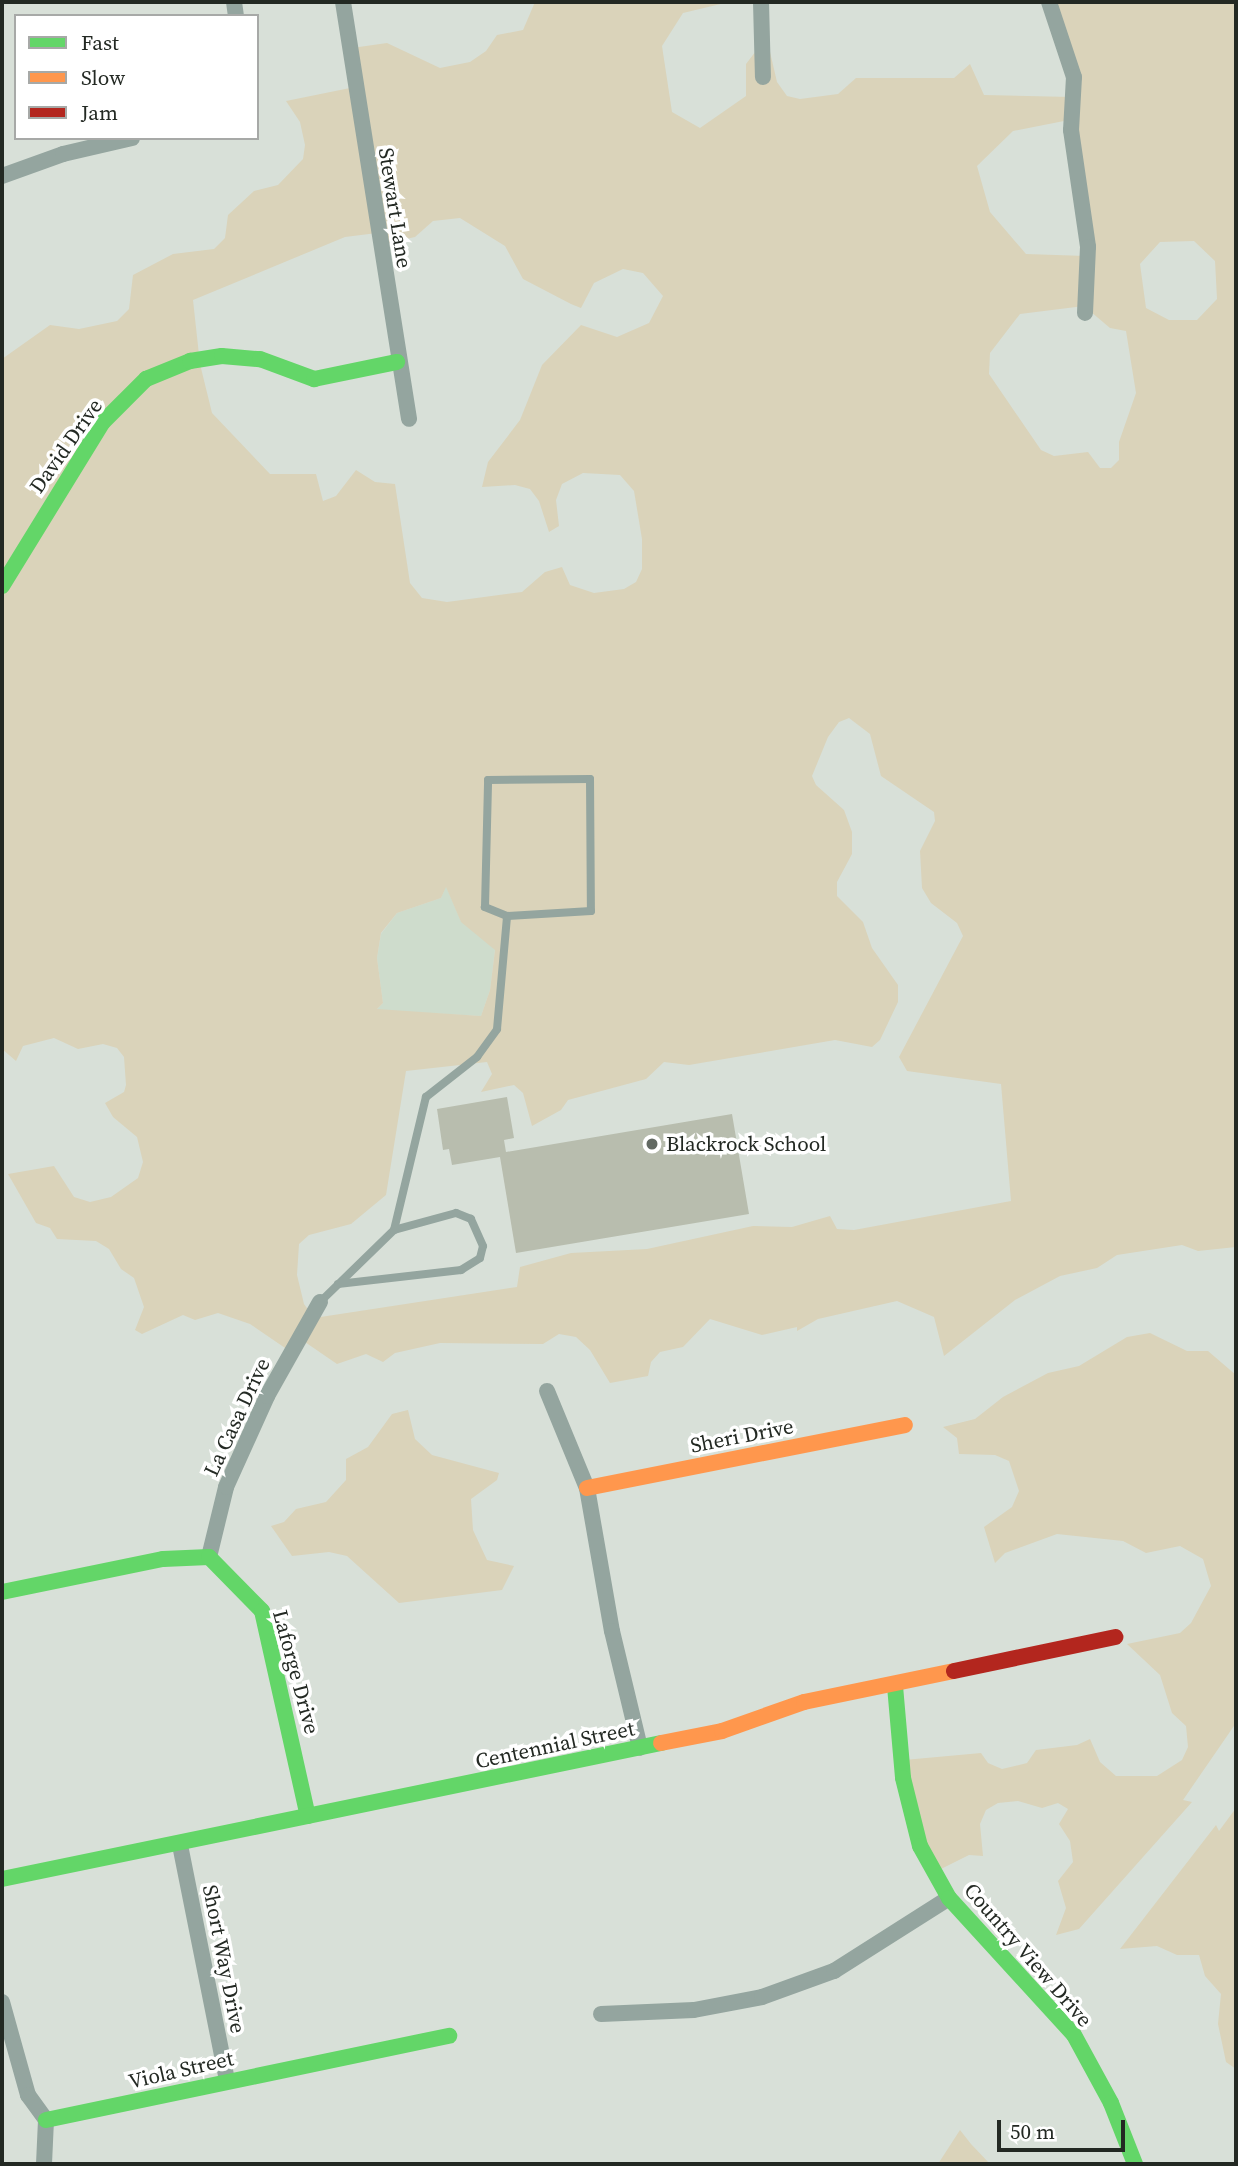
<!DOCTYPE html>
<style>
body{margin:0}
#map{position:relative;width:1238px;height:2166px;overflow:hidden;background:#d8e0d8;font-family:"Source Serif 4",serif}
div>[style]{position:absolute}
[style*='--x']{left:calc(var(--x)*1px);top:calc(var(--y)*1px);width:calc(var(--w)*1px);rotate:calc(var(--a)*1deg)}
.built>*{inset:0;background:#cedccc}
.green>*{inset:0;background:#dad3ba}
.building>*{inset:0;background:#b8bdae}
.lane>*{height:8px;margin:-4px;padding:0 4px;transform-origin:4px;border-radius:4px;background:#94a59f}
.street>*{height:16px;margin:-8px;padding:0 8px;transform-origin:8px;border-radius:8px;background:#94a59f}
.fast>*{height:16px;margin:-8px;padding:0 8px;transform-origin:8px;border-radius:8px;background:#63d668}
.slow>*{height:16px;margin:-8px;padding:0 8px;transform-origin:8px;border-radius:8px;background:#ff974d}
.jam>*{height:16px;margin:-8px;padding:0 8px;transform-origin:8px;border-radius:8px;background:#b3261e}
.dots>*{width:19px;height:19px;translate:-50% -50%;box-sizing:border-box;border:4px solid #fff;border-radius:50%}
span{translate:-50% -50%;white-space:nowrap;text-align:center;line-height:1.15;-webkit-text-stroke:7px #fff;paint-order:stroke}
.street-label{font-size:21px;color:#232923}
.poi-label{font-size:21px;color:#232923}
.left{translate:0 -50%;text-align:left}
.frame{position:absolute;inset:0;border:4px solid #232923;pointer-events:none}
.legend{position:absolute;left:14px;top:14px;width:245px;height:126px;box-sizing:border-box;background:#fff;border:2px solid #a7a9a7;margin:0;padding:9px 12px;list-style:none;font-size:21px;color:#232923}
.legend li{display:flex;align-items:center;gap:14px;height:35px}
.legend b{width:35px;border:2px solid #a7a9a7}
.scale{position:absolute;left:997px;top:2120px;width:128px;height:32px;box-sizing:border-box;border:4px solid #232923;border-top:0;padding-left:9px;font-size:21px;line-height:24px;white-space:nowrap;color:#232923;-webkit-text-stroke:5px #fff;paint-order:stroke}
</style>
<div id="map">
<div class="built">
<i style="clip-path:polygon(446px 886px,461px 921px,495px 949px,490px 990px,481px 1016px,376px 1010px,383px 1003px,377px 958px,381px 934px,397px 913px,441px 898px)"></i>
</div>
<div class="green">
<i style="clip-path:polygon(evenodd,535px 2px,729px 2px,683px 13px,662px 46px,672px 112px,700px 128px,746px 96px,746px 64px,759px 47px,770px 52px,777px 82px,787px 96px,800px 99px,838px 94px,856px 78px,954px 78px,970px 64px,984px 95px,1072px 97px,1051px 2px,1236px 2px,1236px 1247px,1198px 1251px,1182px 1245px,1117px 1255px,1097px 1268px,1060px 1276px,1015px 1300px,944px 1356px,934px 1317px,897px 1301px,818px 1319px,797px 1331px,797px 1327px,762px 1335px,710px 1319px,683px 1347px,660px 1352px,651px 1362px,648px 1376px,610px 1383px,590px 1350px,576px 1337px,559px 1334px,543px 1344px,440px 1343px,395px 1353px,383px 1362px,366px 1354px,337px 1364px,302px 1340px,291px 1352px,250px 1324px,218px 1313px,195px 1320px,183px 1315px,142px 1334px,135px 1330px,144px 1307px,134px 1278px,121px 1269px,109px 1249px,96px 1241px,57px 1239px,50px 1228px,36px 1223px,8px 1174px,54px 1166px,74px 1197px,90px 1202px,111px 1197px,138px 1178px,143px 1162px,137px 1137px,113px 1117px,105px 1103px,124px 1092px,126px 1085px,124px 1057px,117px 1048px,103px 1044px,78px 1049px,54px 1038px,23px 1046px,16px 1061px,2px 1049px,2px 359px,50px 325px,79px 329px,117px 321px,129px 309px,133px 275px,173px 254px,214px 249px,225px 238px,228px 215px,254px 191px,278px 185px,303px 159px,305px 145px,300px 122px,286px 101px,355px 87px,352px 48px,387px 43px,440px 68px,470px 62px,486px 51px,497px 35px,523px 30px,535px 2px,1069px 120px,1086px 256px,1026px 254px,990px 212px,977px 166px,1013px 131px,1069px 120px,535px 2px,460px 218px,505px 246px,523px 279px,571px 304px,581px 308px,594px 283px,623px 269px,643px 273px,663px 296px,649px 323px,617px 337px,581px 325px,542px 365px,520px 420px,488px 462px,482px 487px,515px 485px,530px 489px,539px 501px,549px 532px,559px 526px,556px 500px,562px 484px,583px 473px,620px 475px,634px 491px,642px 539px,642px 569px,636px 582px,624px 589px,594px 593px,570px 585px,562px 567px,545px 572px,522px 592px,447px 602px,422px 598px,410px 583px,395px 484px,375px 482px,356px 470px,336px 496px,323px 501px,316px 474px,270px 474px,212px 413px,200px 364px,193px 300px,345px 237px,377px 233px,383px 244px,415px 237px,433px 221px,460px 218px,535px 2px,1194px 241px,1215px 261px,1217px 299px,1197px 320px,1169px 320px,1146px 308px,1140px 264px,1160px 242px,1194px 241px,535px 2px,1084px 306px,1110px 328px,1126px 331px,1136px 393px,1119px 442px,1119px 460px,1111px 468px,1100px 468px,1088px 452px,1054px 456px,1041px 450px,989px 374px,990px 353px,1020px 314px,1084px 306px,535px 2px,849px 718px,870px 734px,881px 776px,934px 812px,935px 821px,920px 851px,922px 888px,931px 903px,957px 923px,963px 936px,899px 1057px,907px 1071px,1001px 1084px,1011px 1201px,854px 1230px,837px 1229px,830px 1216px,792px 1227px,753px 1226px,647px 1249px,571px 1253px,520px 1267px,517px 1287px,314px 1318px,304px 1304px,297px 1275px,299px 1244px,309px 1235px,351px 1224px,386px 1195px,406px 1071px,487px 1062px,492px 1074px,481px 1092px,514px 1085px,523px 1093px,532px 1126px,561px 1110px,568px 1100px,646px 1079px,664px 1062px,689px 1065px,835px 1040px,872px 1047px,880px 1040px,898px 1002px,898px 985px,872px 948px,863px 922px,837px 896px,837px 882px,852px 854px,852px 832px,844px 810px,816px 785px,812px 776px,828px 737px,839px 722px,849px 718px,535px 2px,446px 887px,461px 922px,495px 950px,490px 990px,481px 1016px,377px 1009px,383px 1003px,377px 958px,381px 933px,397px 913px,441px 898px,446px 887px)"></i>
<i style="clip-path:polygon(1150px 1333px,1187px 1351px,1208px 1351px,1236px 1375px,1236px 1723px,1183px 1800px,1192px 1802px,1079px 1929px,1056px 1935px,1066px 1908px,1058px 1881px,1073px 1862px,1070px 1841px,1059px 1824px,1068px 1809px,1058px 1803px,1042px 1808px,1018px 1801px,998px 1803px,986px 1810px,980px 1824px,983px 1856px,969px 1855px,935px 1872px,904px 1760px,981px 1753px,988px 1763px,1002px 1769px,1027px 1763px,1036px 1750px,1077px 1745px,1090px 1739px,1100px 1762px,1116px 1776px,1157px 1776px,1182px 1760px,1188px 1747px,1186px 1726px,1172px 1713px,1160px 1675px,1127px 1644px,1180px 1633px,1191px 1623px,1211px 1586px,1203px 1559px,1180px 1546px,1146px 1553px,1123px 1541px,1057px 1534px,1005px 1553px,995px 1563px,984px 1527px,1012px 1507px,1019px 1491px,1009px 1461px,995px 1455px,959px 1454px,957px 1438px,943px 1427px,975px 1419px,1003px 1397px,1048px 1373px,1079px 1366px,1127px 1337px)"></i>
<i style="clip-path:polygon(408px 1410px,415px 1439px,432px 1455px,499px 1473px,497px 1480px,471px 1499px,473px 1530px,487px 1560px,514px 1566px,502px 1590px,399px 1603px,347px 1556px,329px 1552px,292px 1556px,271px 1526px,284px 1522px,296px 1509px,326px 1502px,346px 1480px,346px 1459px,368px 1447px,392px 1414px)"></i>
<i style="clip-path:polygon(1236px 1808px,1236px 2069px,1226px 2062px,1218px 2024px,1221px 1994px,1205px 1976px,1199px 1955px,1177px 1955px,1157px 1946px,1120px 1949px,1216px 1825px,1219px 1831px)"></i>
<i style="clip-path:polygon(960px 2130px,971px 2144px,990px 2164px,938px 2164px)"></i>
</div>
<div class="building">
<i style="clip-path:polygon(507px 1097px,514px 1138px,504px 1140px,506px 1152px,732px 1114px,749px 1214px,516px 1253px,500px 1157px,452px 1165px,449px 1149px,443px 1150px,437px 1109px)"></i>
</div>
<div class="lane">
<i style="--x:338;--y:1284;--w:124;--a:-6.5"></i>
<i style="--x:461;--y:1270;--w:22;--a:-32"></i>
<i style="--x:480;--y:1258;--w:12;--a:-76"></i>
<i style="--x:483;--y:1246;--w:30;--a:-114"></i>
<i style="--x:471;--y:1219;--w:16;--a:-158"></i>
<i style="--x:456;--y:1213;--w:64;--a:164.7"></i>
<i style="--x:320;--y:1302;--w:103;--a:-44.2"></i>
<i style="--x:394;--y:1230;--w:137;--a:-76.5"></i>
<i style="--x:426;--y:1097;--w:65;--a:-38.1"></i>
<i style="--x:477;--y:1057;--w:34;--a:-54"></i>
<i style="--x:497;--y:1029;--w:113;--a:-84.9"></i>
<i style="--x:507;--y:916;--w:24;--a:-158"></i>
<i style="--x:485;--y:907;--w:127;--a:-88.6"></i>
<i style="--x:488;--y:780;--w:102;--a:-0.6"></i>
<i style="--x:590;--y:779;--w:132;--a:89.6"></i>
<i style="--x:591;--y:911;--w:84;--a:176.6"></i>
</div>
<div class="street">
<i style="--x:234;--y:2;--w:14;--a:82"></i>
<i style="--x:343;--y:2;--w:422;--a:81"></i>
<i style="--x:761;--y:2;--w:75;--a:88.5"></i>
<i style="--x:1049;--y:2;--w:79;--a:71.6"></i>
<i style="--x:1074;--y:77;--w:53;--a:93.2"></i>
<i style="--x:1071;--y:130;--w:118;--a:81.7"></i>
<i style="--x:1088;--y:247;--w:66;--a:92.6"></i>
<i style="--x:2;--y:176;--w:65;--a:-19.8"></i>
<i style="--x:63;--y:154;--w:71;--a:-13.1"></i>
<i style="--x:547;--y:1391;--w:105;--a:67.6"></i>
<i style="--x:587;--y:1488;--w:145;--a:80.1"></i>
<i style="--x:612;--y:1631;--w:120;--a:76.5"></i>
<i style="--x:209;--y:1557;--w:72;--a:-76.3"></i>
<i style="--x:226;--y:1487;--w:100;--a:-65.7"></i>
<i style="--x:267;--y:1396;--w:108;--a:-60.6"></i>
<i style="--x:180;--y:1845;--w:241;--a:78.7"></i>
<i style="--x:2;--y:2002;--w:97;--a:74.4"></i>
<i style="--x:28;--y:2095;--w:31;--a:54"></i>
<i style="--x:46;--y:2120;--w:44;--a:92.6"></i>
<i style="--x:601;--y:2014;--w:93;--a:-2.5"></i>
<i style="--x:694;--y:2010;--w:69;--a:-10.8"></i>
<i style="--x:762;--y:1997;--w:77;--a:-19.9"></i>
<i style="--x:834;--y:1971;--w:136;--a:-32.4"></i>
</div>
<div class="fast">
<i style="--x:2;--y:586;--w:193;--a:-58.4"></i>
<i style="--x:103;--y:422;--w:61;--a:-45"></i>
<i style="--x:146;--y:379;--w:48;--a:-22.2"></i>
<i style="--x:190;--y:361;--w:32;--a:-9"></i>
<i style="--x:222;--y:356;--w:38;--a:5"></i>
<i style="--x:260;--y:359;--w:58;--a:20.3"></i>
<i style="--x:314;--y:379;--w:85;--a:-11.6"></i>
<i style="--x:2;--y:1592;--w:164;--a:-11.6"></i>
<i style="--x:163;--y:1559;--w:46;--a:-2.5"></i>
<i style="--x:209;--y:1557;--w:76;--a:45.5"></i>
<i style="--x:262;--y:1611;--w:210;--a:77.4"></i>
<i style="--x:895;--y:1686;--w:92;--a:85"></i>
<i style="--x:903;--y:1778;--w:70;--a:76"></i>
<i style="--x:920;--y:1846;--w:60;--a:60.9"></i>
<i style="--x:949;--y:1898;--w:185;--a:47.6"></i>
<i style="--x:1074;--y:2035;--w:77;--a:61.4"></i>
<i style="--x:1111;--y:2103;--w:66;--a:68.5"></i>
<i style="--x:2;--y:1879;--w:673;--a:-11.66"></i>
<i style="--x:46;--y:2120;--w:412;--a:-11.8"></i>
</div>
<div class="slow">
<i style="--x:587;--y:1488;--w:324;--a:-11.2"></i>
<i style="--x:661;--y:1743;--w:62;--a:-11.1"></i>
<i style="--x:722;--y:1731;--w:87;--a:-19.5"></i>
<i style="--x:804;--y:1702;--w:153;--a:-11.7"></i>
</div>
<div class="jam">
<i style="--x:954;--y:1671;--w:165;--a:-11.9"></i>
</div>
<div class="dots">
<i style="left:652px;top:1144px;background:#626962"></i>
</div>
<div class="street-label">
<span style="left:395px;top:208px;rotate:81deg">Stewart Lane</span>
<span style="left:66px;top:446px;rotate:-55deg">David Drive</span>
<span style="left:237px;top:1417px;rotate:-65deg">La Casa Drive</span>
<span style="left:742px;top:1436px;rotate:-11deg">Sheri Drive</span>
<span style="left:296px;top:1672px;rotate:75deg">Laforge Drive</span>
<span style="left:555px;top:1745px;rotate:-12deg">Centennial Street</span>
<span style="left:1028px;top:1955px;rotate:49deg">Country View Drive</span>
<span style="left:224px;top:1959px;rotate:79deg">Short Way Drive</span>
<span style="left:181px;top:2070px;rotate:-13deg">Viola Street</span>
</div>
<div class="poi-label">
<span class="left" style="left:666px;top:1144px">Blackrock School</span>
</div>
<div class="frame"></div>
<ul class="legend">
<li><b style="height:9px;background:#63d668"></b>Fast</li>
<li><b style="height:9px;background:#ff974d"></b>Slow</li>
<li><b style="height:9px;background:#b3261e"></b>Jam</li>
</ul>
<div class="scale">50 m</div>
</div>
